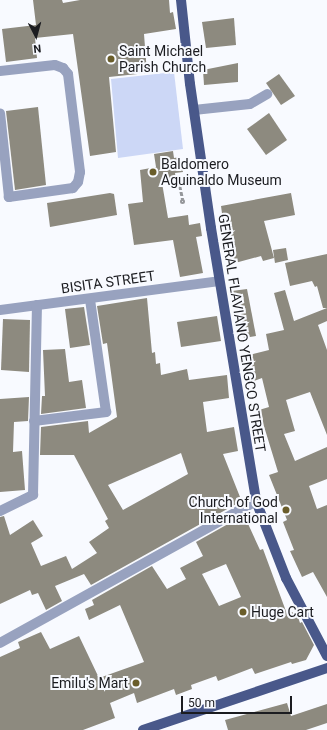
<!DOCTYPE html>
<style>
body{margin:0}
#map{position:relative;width:327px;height:730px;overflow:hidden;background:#f8faff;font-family:Roboto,sans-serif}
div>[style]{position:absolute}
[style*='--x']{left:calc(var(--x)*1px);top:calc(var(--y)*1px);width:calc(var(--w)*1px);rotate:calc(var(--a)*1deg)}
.green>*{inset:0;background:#ccd7f6}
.building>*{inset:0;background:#8d8a7f}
.path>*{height:2.5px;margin-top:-1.25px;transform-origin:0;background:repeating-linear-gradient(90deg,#95979b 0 4px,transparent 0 6px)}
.path>.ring{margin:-1.25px;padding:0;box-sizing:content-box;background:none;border:2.5px solid #95979b;border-radius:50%}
.minor>*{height:10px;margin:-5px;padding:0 5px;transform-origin:5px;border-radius:5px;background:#98a2bf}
.major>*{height:10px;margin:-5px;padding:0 5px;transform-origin:5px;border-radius:5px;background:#49588a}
.dots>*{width:11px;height:11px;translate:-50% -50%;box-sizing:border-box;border:2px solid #f8faff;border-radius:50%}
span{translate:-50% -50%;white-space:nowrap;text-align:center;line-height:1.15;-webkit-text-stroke:4px #f8faff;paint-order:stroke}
.poi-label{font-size:14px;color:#1b1c20}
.left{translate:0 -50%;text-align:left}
.right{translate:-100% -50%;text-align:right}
.street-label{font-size:14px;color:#1b1c20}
.north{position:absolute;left:16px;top:16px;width:40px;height:40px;-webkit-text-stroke:3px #f8faff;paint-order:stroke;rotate:174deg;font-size:11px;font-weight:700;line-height:16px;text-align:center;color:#1b1c20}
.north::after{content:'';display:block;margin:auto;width:14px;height:18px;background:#1b1c20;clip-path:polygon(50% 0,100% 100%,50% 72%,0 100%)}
.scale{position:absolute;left:181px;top:696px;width:111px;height:18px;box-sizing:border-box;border:2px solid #1b1c20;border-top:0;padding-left:5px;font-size:12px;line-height:14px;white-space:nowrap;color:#1b1c20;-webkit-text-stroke:3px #f8faff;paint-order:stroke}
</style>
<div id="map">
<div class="green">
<i style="clip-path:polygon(174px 72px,183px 149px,118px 158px,111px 79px)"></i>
</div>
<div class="building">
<i style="clip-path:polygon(33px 0,62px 0,63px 3px,80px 0,169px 0,170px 13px,173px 12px,176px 29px,144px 34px,147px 73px,109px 77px,116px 152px,90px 156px,73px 34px,35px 38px,37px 58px,6px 62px,2px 29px,36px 25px)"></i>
<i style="clip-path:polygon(234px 18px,236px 45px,206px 48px,202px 22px)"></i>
<i style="clip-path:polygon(238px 63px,238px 82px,204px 85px,203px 70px)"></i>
<i style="clip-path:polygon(279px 74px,295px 96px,281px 105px,266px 83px)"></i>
<i style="clip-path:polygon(38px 107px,46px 185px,15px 190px,6px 111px)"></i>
<i style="clip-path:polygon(269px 113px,287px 140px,266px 155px,247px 129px)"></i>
<i style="clip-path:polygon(173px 151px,174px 158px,180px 157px,183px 172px,175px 173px,176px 180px,162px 183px,168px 218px,188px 215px,189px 225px,200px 223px,202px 236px,196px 237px,203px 273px,180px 277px,173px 240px,134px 245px,128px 204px,143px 202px,140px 170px,156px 167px,154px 154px)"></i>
<i style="clip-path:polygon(110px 193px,114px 194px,117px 215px,50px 227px,47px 203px)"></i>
<i style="clip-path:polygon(291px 193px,295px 215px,264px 221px,274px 258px,263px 261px,261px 256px,235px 263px,224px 228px,221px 206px)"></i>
<i style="clip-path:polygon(286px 248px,288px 260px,275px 263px,273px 250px)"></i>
<i style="clip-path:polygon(327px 254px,327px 308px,323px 308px,317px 286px,315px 287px,312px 281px,290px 286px,285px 263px)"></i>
<i style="clip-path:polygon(247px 289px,256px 336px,244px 338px,232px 291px)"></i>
<i style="clip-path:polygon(285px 290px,294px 321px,327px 308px,327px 321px,318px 325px,327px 350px,327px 435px,310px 392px,286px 400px,295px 431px,284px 434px,295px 461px,327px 447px,327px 479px,309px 486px,317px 509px,327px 505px,327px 597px,313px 572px,302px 577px,290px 551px,294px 550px,283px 522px,287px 520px,269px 475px,278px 472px,259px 410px,269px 407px,262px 378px,254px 381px,245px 356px,269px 350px,266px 334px,284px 330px,274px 293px)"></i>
<i style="clip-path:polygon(evenodd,147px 298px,152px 353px,155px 352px,156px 364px,160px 363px,161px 375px,187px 369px,189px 380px,227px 375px,229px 398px,203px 402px,207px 432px,234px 427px,238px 451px,223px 454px,240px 497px,236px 498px,238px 503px,91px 585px,84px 574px,55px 586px,62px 601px,46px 610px,38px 593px,32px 595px,30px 590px,0 604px,0 517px,4px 516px,10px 535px,33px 520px,43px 536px,31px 543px,41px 566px,66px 556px,72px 569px,97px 553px,89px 542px,109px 528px,105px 521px,108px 519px,74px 455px,40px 455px,41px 427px,88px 421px,89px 433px,117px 417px,107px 343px,103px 344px,97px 306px,147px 298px,181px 453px,188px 474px,123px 510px,108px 485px,181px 453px)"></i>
<i style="clip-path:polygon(84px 307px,90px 345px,70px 348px,65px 309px)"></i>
<i style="clip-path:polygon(217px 316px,221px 341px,181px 347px,177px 322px)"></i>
<i style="clip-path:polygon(3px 319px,30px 320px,29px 372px,1px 370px)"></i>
<i style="clip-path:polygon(65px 349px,69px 382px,82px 380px,86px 408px,41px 414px,42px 396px,45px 396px,43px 350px)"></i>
<i style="clip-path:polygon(29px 397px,28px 421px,14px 422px,13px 452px,22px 451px,25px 490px,0 492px,0 399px)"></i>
<i style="clip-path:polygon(evenodd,244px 515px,260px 550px,263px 549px,287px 614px,296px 611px,300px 623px,302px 622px,314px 645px,306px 660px,292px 664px,291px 662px,255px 674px,252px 668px,218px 681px,216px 676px,191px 685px,192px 689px,176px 695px,174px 689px,137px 703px,134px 693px,110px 703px,115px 718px,83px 730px,0 730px,0 657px,20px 648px,18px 642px,41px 632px,50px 649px,79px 636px,99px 678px,144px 662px,120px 605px,89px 620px,85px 609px,94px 605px,92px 600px,152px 566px,167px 589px,186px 579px,180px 568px,203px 556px,196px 542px,244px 515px,226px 564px,241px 597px,219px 606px,202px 574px,226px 564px)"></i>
<i style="clip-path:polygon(287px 703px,291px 716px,327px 704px,327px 723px,306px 730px,228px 730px,225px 720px)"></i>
</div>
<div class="path">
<i style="--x:180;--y:186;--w:14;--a:78"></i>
<i class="ring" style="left:181px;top:200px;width:1.5px;height:1.5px"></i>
</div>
<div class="minor">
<i style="--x:0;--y:71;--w:55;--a:-6.2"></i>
<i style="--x:55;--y:65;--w:9;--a:21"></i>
<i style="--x:63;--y:68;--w:8;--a:50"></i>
<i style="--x:68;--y:74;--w:99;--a:83"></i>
<i style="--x:80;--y:172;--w:10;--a:101"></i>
<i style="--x:78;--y:182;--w:8;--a:130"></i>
<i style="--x:73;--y:188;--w:65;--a:172"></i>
<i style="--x:9;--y:197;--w:84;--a:-96.1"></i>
<i style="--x:194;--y:110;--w:56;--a:-6.1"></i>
<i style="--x:250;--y:104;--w:20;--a:-30"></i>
<i style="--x:0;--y:310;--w:221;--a:-7.5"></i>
<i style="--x:34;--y:421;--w:73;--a:-7.1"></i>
<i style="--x:106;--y:412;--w:113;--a:-98.1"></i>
<i style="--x:0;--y:511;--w:37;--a:-26"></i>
<i style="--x:33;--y:495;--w:190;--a:-88.8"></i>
<i style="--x:0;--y:643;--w:293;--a:-29"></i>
</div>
<div class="major">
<i style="--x:181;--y:0;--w:84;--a:83.9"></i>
<i style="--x:190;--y:84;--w:146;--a:81.7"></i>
<i style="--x:211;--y:228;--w:277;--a:80.6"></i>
<i style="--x:256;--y:501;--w:83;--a:68.7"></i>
<i style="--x:286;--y:578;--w:88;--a:62.3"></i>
<i style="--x:143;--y:730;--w:194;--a:-18.6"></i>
</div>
<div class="dots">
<i style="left:111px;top:59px;background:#6a5d2a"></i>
<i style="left:153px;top:172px;background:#6a5d2a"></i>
<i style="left:286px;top:510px;background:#6a5d2a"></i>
<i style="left:243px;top:612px;background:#6a5d2a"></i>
<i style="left:136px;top:683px;background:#6a5d2a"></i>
</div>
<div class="poi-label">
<span class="left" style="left:119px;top:59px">Saint Michael<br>Parish Church</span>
<span class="left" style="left:161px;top:172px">Baldomero<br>Aguinaldo Museum</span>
<span class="right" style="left:278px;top:510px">Church of God<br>International</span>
<span class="left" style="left:251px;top:612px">Huge Cart</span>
<span class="right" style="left:128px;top:683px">Emilu's Mart</span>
</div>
<div class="street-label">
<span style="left:108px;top:282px;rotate:-8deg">BISITA STREET</span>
<span style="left:242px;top:333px;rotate:81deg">GENERAL FLAVIANO YENGCO STREET</span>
</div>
<div class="north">N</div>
<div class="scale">50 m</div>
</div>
